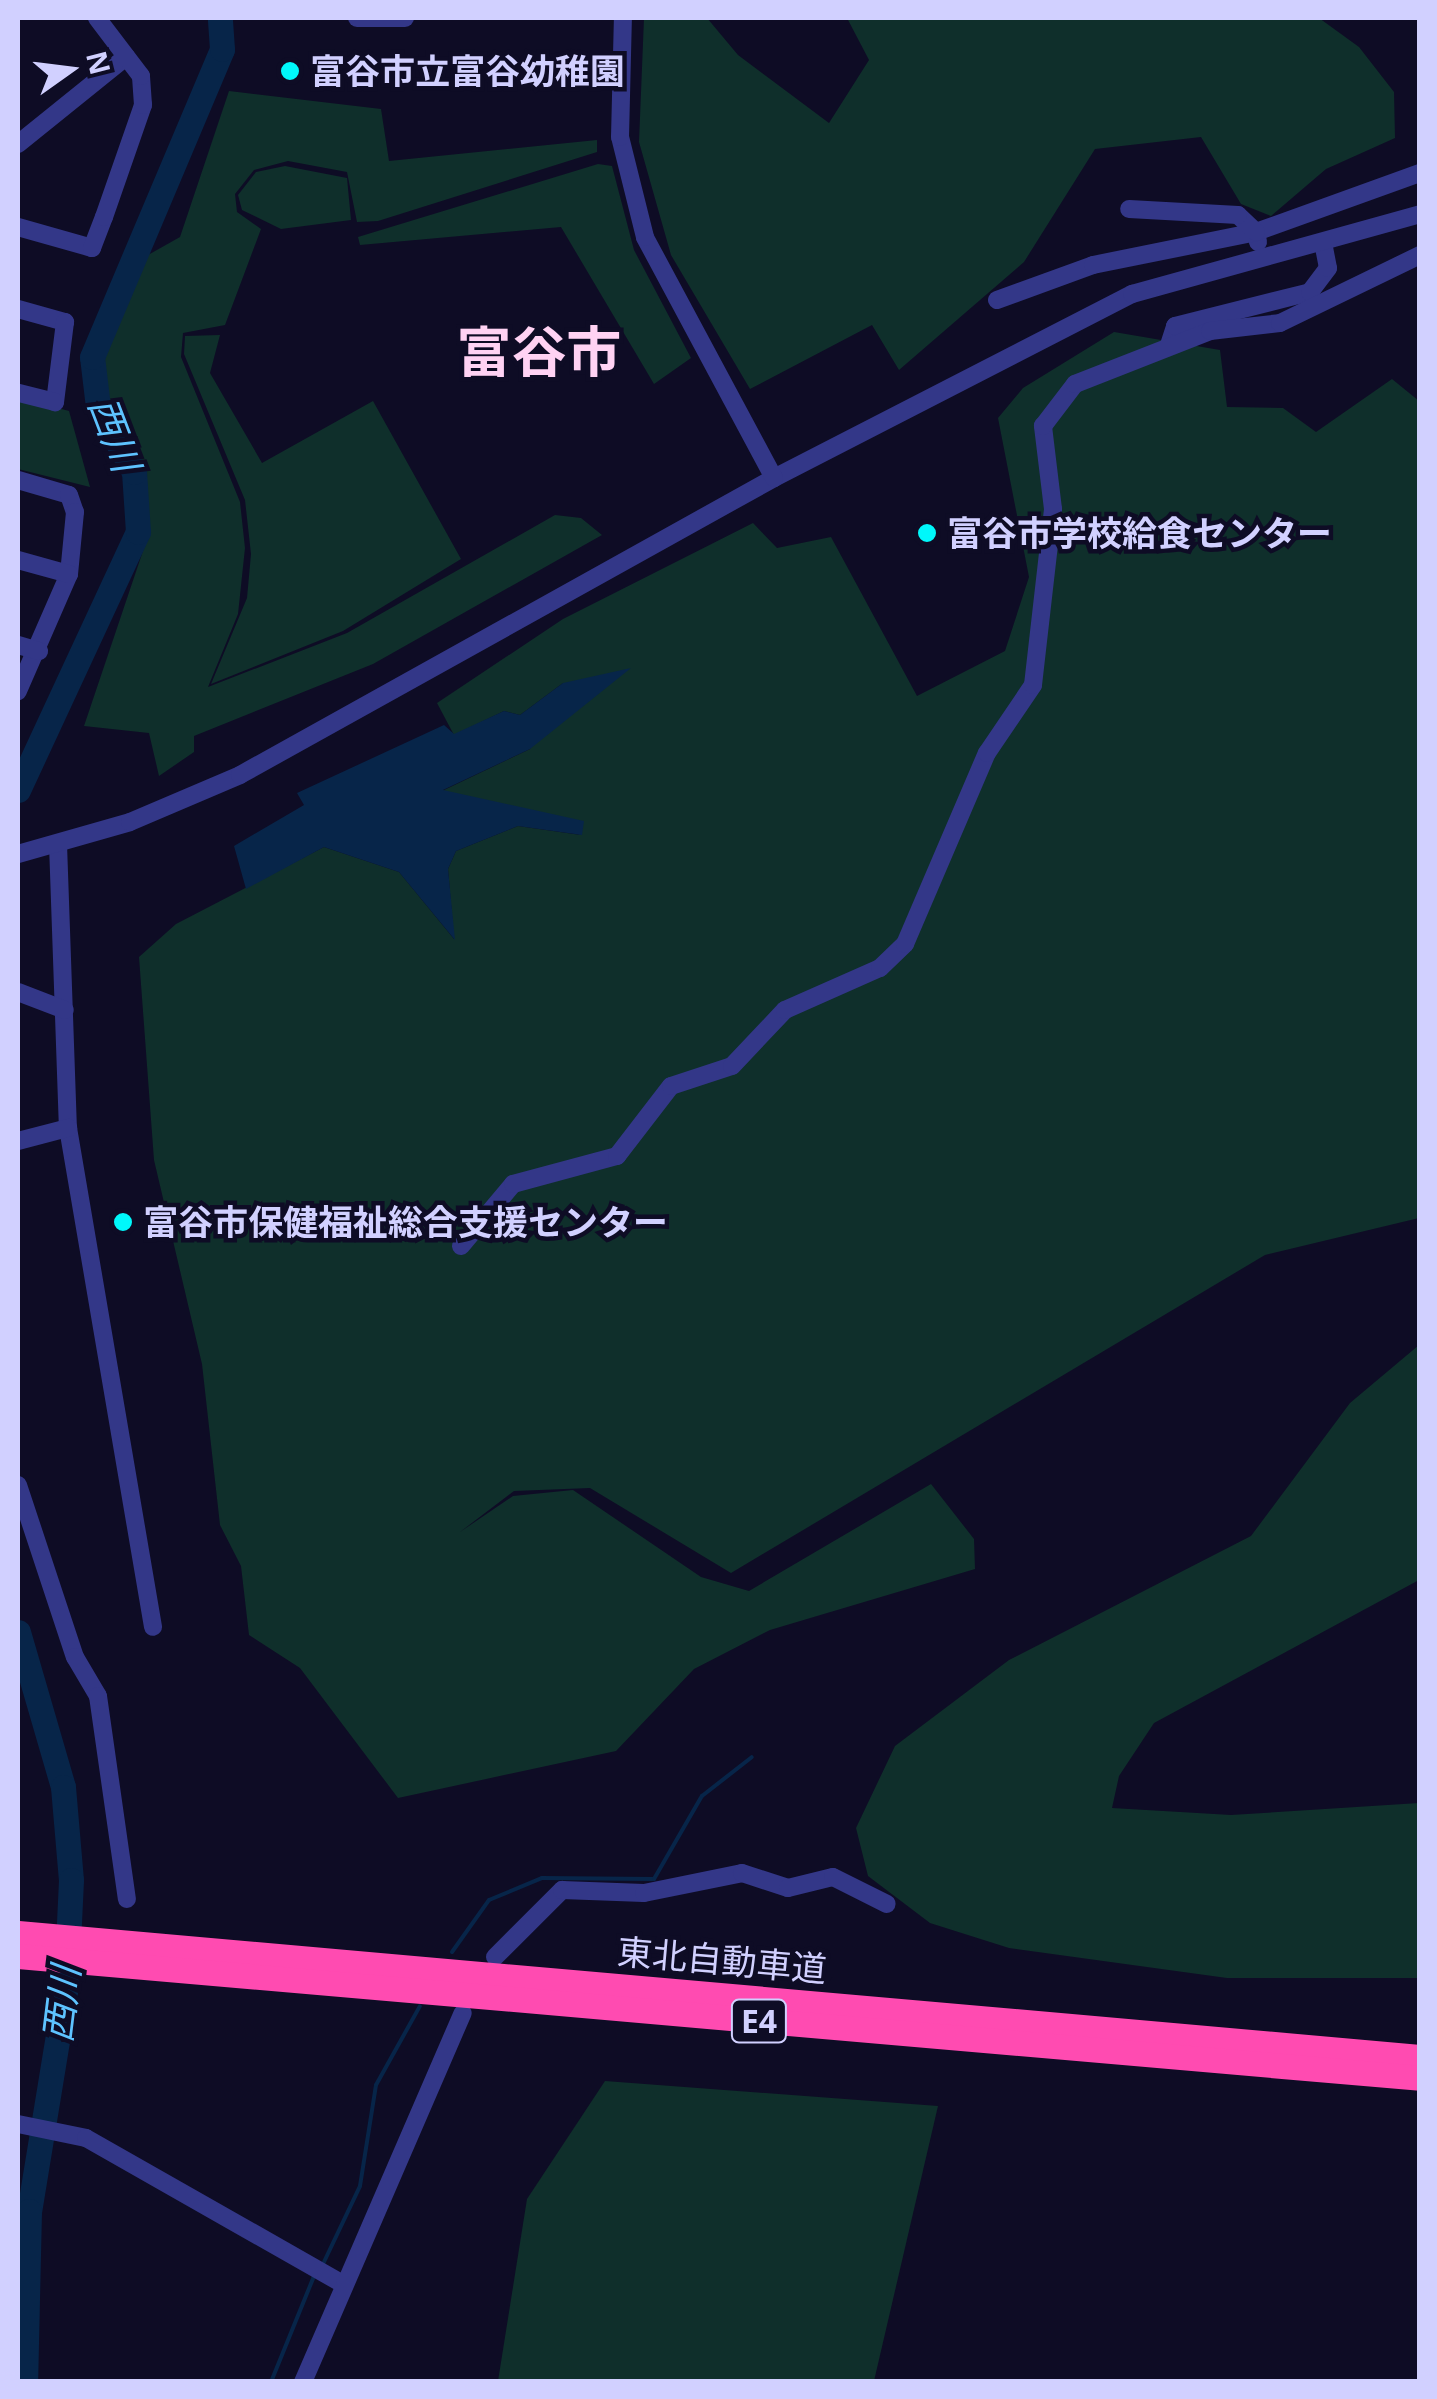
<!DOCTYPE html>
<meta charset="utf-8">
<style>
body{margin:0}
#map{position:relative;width:1437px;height:2399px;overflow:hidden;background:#0e0c25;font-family:"Open Sans","Noto Sans JP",sans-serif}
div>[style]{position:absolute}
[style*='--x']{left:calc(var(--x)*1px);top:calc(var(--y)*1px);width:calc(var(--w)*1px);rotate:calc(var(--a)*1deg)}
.green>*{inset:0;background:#0f2f2b}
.water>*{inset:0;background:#072549}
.stream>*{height:4px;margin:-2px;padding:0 2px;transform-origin:2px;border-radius:2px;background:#072549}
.river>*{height:25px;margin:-12.5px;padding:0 12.5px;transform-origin:12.5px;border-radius:12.5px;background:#072549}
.minor>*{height:18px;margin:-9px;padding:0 9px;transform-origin:9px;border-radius:9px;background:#333788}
.highway>*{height:25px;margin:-12.5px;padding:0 12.5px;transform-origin:12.5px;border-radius:12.5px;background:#ff4bb1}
.dots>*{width:28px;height:28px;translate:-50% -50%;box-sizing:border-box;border:5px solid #0e0c25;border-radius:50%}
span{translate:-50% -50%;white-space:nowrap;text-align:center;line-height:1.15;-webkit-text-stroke:9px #0e0c25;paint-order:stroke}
.shield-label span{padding:2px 8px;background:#0e0c25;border:2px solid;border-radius:8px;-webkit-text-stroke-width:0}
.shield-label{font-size:32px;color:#d1d0ff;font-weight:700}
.poi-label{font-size:35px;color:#d1d0ff;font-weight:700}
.left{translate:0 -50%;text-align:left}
.street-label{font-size:35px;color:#d1d0ff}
.water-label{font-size:38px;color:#5ec3ff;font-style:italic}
.town-label{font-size:55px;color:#ffd2f3;font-weight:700}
.frame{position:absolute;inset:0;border:20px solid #d1d0ff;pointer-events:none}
.north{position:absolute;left:20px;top:20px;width:100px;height:100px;-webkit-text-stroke:8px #0e0c25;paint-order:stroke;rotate:76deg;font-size:28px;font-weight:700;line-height:40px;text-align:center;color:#d1d0ff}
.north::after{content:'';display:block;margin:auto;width:35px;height:45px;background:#d1d0ff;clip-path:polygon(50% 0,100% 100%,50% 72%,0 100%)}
</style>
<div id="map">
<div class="green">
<i style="clip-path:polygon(644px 18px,707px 18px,738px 55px,829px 123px,869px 60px,847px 18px,1319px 18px,1359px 47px,1394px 92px,1395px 138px,1326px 169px,1271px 216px,1241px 204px,1201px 137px,1095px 149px,1024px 262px,899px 370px,872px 325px,750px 389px,671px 255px,639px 142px)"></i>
<i style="clip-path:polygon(229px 91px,381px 109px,389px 161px,597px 140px,597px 152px,378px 221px,357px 222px,347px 172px,288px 161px,254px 170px,235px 194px,237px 212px,261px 229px,225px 325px,183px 333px,181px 357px,240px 502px,245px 548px,238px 614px,208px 687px,347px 633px,555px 515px,581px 518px,602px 535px,373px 664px,194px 736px,194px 752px,159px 776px,149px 733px,84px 726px,149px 533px,144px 479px,100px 381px,109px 334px,148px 255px,180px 237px)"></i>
<i style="clip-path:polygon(598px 164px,612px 166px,634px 250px,691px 358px,654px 384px,561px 227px,360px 245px,358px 237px)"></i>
<i style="clip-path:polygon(285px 166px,347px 178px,351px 220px,281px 229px,242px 210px,238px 195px,256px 172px)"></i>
<i style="clip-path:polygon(1114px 332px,1220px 350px,1227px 407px,1283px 408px,1316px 432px,1392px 379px,1419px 401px,1419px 1218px,1265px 1255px,731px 1573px,590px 1488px,514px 1491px,460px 1532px,513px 1496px,573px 1490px,701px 1577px,749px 1591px,931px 1484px,974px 1539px,975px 1569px,770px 1630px,694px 1669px,616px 1751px,398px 1798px,300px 1668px,249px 1635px,241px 1566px,220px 1525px,202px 1364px,154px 1160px,139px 957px,176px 924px,324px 847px,399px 872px,454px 939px,448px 869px,456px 851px,518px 826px,581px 835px,442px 791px,530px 749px,563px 683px,520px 715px,504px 711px,454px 735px,437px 703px,563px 619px,753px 523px,777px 548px,831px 537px,917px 696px,1005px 651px,1029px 577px,998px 418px,1023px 388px)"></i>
<i style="clip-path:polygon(220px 335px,210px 373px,262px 463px,373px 401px,461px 559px,343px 631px,211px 684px,247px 598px,251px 554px,245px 500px,184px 354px,185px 336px)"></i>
<i style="clip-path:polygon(18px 397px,69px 411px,90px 487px,18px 469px)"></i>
<i style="clip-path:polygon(1419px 1345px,1419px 1580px,1154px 1723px,1119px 1776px,1112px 1808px,1231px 1815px,1419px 1803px,1419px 1978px,1227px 1978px,1009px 1948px,930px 1923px,868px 1876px,856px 1828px,895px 1746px,1009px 1660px,1251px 1536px,1350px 1403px)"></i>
<i style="clip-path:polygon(605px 2081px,938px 2106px,874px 2381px,498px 2381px,527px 2199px)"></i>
</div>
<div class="water">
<i style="clip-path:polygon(631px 668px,530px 749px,443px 790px,584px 821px,582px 835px,518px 826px,456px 851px,448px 869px,455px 940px,399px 872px,324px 847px,246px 889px,234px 846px,304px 805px,297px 793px,444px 725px,454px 734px,504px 711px,520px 715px,563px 683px)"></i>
</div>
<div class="stream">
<i style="--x:452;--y:1952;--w:64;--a:-54.6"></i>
<i style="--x:489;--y:1900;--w:57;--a:-22.5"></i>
<i style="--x:542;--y:1878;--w:112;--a:0.5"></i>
<i style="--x:654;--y:1879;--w:96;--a:-60"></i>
<i style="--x:702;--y:1796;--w:63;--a:-38"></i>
<i style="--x:323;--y:2264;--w:86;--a:-64.6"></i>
<i style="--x:360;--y:2186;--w:102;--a:-81"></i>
<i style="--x:376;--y:2085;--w:90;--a:-60.9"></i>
<i style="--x:271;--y:2382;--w:114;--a:-67.9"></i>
</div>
<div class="river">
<i style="--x:18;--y:790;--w:285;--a:-65.1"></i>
<i style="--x:138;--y:532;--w:60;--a:-93.8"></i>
<i style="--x:134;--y:472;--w:74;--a:-119"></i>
<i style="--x:98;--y:407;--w:50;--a:-96.8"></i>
<i style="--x:92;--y:357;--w:334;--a:-67.1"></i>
<i style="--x:222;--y:49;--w:31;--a:-94"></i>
<i style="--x:18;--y:1632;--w:161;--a:73.8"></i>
<i style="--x:63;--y:1787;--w:93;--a:85.1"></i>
<i style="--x:71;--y:1880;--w:106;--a:92.7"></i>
<i style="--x:66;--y:1986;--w:228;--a:99.3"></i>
<i style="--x:29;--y:2211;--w:171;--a:91.3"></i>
</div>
<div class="minor">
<i style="--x:357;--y:18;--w:48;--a:0"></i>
<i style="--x:18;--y:144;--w:139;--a:-38.9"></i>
<i style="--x:18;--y:227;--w:77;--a:15.8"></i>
<i style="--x:92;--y:248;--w:33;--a:-69"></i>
<i style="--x:104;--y:217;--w:119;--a:-70.8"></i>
<i style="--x:143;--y:105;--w:29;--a:-94"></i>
<i style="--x:141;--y:76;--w:73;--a:-127.2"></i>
<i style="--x:1258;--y:242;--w:10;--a:-101"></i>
<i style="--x:1256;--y:232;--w:174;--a:-19.8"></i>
<i style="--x:997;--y:300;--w:102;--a:-20"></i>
<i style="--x:1093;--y:265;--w:166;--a:-11.4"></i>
<i style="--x:1256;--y:232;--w:25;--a:-137"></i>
<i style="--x:1238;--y:215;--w:109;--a:-176.8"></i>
<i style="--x:18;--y:309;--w:49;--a:15.5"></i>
<i style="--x:65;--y:322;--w:81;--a:97.1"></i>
<i style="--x:55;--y:402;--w:38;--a:-166"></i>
<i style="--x:1169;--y:345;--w:20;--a:-72"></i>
<i style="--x:1175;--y:326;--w:139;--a:-14.1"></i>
<i style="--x:1310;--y:292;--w:30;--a:-53"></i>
<i style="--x:1328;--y:268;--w:26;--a:-101"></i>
<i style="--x:774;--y:478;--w:403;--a:-27.2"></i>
<i style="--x:1132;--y:294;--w:299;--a:-15.5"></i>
<i style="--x:18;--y:480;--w:53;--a:16.4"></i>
<i style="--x:69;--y:495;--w:18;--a:71"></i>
<i style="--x:75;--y:512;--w:62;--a:95.5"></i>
<i style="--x:69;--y:574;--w:128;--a:113.6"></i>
<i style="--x:18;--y:560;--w:53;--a:15.4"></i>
<i style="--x:18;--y:645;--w:22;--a:16"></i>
<i style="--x:58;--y:844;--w:284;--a:88"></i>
<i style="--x:68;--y:1128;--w:506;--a:80.33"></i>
<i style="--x:18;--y:854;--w:116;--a:-15.9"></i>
<i style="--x:130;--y:822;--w:120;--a:-23.1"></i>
<i style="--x:240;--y:775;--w:611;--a:-29.08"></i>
<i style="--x:774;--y:478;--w:273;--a:-118.2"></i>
<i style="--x:645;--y:237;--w:103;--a:-104"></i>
<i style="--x:620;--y:137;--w:119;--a:-88.6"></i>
<i style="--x:18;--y:992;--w:50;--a:21"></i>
<i style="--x:18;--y:1141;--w:52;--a:-14.6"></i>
<i style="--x:461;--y:1246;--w:81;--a:-50"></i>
<i style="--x:513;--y:1184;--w:108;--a:-15.1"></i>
<i style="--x:617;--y:1156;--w:88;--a:-52.4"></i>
<i style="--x:671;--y:1086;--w:64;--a:-18.2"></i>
<i style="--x:732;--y:1066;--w:77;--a:-46.6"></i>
<i style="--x:785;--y:1010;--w:104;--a:-23.9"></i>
<i style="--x:880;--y:968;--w:35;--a:-44"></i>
<i style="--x:905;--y:944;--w:208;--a:-66.8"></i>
<i style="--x:987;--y:753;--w:82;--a:-55.9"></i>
<i style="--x:1033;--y:685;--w:177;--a:-83.5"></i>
<i style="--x:1053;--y:509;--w:84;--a:-96.9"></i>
<i style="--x:1043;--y:426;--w:53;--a:-52.7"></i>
<i style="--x:1075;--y:384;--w:145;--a:-21.4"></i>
<i style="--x:1210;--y:331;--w:70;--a:-6.5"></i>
<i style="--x:1280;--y:323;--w:156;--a:-25.9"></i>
<i style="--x:18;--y:1485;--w:181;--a:71.7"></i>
<i style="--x:75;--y:1657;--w:45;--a:59.5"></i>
<i style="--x:98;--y:1696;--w:205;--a:81.9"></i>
<i style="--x:495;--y:1957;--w:95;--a:-45"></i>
<i style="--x:562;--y:1890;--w:82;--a:2.1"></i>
<i style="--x:644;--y:1893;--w:100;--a:-11.5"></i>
<i style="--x:742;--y:1873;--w:48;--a:18.1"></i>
<i style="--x:788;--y:1888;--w:46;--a:-13.7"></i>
<i style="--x:833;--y:1877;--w:60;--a:26.6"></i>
<i style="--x:18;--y:2124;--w:69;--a:11.6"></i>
<i style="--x:86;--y:2138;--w:296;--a:29.6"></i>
<i style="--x:303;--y:2382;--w:402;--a:-66.6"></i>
</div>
<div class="highway">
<i style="--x:18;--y:1933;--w:1407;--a:5.05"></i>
<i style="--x:18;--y:1956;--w:1407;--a:4.97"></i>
</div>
<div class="dots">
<i style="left:290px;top:71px;background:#00f8fb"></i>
<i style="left:927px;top:533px;background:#00f8fb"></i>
<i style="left:123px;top:1222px;background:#00f8fb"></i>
</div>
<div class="shield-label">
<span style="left:759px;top:2021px">E4</span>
</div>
<div class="poi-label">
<span class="left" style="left:310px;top:71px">富谷市立富谷幼稚園</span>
<span class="left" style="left:947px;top:533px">富谷市学校給食センター</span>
<span class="left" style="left:143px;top:1222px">富谷市保健福祉総合支援センター</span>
</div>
<div class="street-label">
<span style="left:722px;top:1960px;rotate:5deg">東北自動車道</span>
</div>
<div class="water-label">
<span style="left:115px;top:434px;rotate:69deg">西川</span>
<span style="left:61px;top:2004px;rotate:-83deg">西川</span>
</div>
<div class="town-label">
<span style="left:539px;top:351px">富谷市</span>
</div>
<div class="frame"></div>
<div class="north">N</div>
</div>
